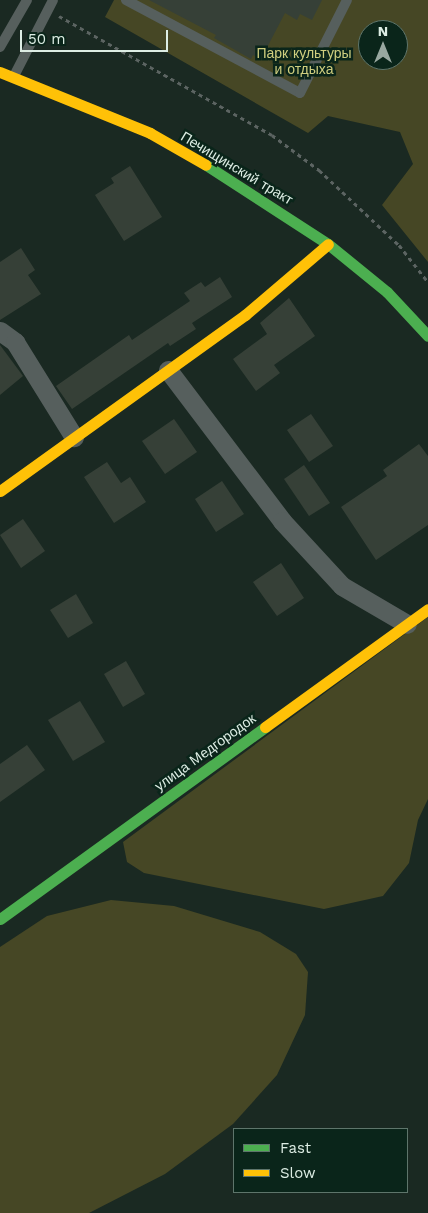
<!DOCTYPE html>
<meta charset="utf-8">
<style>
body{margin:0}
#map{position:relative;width:428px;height:1213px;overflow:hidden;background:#1a2922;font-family:"Work Sans",sans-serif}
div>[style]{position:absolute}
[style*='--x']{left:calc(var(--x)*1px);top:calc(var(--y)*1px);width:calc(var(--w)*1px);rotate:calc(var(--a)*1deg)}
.green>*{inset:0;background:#464725}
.building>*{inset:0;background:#364037}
.path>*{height:3px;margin-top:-1.5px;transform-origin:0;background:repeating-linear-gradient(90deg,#5c6462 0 4px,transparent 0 8px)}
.lane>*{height:10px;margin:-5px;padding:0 5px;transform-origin:5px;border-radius:5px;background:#565f5d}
.street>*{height:19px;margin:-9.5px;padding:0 9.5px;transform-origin:9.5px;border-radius:9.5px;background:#565f5d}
.fast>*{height:11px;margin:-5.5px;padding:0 5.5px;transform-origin:5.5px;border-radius:5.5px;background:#4caf50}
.slow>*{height:11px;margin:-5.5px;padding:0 5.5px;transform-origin:5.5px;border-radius:5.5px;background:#ffc107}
span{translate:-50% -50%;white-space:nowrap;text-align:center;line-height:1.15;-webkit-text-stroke:5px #0a251a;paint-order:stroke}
.park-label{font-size:14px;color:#cfce7f}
.street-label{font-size:14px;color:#ddede4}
.legend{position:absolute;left:233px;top:1128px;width:175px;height:65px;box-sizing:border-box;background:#0a251a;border:1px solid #5e756b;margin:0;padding:6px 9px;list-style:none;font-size:15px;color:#ddede4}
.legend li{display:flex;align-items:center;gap:10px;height:25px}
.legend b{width:25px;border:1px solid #5e756b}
.north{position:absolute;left:358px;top:20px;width:50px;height:50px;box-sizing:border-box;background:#0a251a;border:1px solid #5e756b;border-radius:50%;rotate:0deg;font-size:14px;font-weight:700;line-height:20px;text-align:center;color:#ddede4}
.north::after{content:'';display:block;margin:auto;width:18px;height:22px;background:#99a8a0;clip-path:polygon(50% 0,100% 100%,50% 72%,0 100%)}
.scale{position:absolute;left:20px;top:30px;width:148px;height:22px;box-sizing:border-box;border:2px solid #ddede4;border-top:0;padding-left:6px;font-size:15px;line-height:18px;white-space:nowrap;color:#ddede4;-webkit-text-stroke:4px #0a251a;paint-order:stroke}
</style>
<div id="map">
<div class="green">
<i style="clip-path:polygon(evenodd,114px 0,428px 0,428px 262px,382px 205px,413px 164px,400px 132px,328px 116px,308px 133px,105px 17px,114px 0,368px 30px,398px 30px,398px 60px,368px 60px,368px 30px)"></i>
<i style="clip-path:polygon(428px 617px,428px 799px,418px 820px,409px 863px,383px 896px,324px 909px,144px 873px,127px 862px,123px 842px)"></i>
<i style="clip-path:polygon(111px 900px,174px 906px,260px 932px,296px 954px,308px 972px,305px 1015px,277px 1075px,233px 1124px,165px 1174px,89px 1213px,0 1213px,0 947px,47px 916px)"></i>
</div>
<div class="building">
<i style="clip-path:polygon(149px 0,322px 0,312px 20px,300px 14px,297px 20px,285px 13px,261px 59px,253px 55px,251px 59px,214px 38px,216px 35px)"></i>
<i style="clip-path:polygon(130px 166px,162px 217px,124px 241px,95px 195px,114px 183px,111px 178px)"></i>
<i style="clip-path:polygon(21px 248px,35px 270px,28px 275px,41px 294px,0 320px,0 262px)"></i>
<i style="clip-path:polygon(220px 277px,232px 297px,192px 323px,196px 329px,170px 346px,168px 343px,72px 409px,56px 386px,129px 335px,132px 340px,190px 301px,184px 293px,201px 282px,205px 287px)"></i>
<i style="clip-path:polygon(289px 298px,315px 336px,274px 365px,280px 373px,256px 391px,233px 359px,267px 334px,260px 323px)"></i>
<i style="clip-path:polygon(0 345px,23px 376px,0 395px)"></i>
<i style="clip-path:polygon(311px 414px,333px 446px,309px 462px,287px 430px)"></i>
<i style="clip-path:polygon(174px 419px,197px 452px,165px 474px,142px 441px)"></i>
<i style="clip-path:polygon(419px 444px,428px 456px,428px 525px,376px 560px,341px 507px,387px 476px,383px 470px)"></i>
<i style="clip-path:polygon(107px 462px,121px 483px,130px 477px,146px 502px,114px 523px,84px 477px)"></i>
<i style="clip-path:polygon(304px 465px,330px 503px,309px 516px,284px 479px)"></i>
<i style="clip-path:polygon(222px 481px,244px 514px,216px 532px,195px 499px)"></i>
<i style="clip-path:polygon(23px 519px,45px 551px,21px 568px,0 535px)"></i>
<i style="clip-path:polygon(281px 563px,304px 598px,277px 616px,253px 582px)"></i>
<i style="clip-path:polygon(76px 594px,93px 623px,68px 638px,50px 610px)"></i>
<i style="clip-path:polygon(126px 661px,145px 694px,123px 707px,104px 674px)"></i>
<i style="clip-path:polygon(80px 701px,105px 742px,73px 761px,48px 720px)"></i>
<i style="clip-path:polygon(27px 745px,45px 770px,0 802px,0 764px)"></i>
</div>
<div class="path">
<i style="--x:59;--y:16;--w:244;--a:29.2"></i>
<i style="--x:272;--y:135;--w:59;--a:36.7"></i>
<i style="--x:319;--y:170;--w:110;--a:43.2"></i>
<i style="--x:399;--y:245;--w:47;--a:51.9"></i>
</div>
<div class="lane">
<i style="--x:126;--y:0;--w:197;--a:28.1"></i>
<i style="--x:300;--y:93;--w:104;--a:-63.2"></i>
<i style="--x:0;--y:47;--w:54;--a:-60.1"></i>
<i style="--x:14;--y:76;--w:85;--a:-62.8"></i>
</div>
<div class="street">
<i style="--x:0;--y:331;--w:19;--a:36"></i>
<i style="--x:15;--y:342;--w:112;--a:58.2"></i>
<i style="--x:168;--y:370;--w:189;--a:52.9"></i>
<i style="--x:282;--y:521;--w:88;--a:47.3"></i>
<i style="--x:342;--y:586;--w:75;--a:30.3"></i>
</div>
<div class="fast">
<i style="--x:206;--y:165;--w:145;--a:32.9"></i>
<i style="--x:328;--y:244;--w:76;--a:39.1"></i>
<i style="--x:387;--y:292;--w:60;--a:47"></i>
<i style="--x:0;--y:919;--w:327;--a:-35.9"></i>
</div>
<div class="slow">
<i style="--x:0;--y:72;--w:162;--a:22.1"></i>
<i style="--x:150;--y:133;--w:64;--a:29.7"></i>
<i style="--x:0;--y:491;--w:302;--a:-35.7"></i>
<i style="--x:245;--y:315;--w:109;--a:-40.5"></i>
<i style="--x:265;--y:727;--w:201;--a:-35.9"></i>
</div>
<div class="park-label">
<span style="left:304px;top:61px">Парк культуры<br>и отдыха</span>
</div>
<div class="street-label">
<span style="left:237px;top:168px;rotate:31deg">Печищинский тракт</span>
<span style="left:205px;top:752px;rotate:-36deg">улица Медгородок</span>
</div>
<ul class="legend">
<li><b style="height:6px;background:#4caf50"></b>Fast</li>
<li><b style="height:6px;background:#ffc107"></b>Slow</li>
</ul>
<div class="north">N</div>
<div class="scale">50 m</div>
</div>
